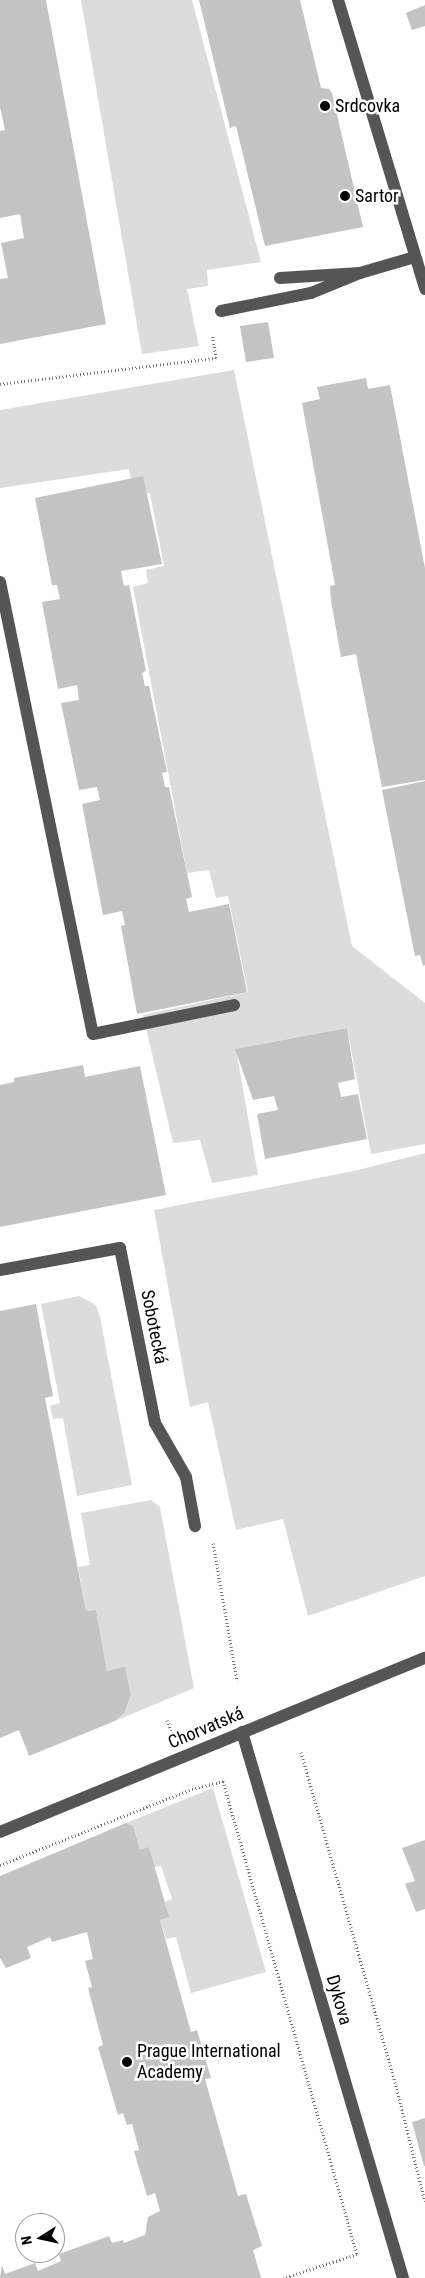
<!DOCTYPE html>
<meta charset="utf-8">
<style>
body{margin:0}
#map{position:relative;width:425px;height:2278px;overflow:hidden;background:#fff;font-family:"Roboto Condensed",sans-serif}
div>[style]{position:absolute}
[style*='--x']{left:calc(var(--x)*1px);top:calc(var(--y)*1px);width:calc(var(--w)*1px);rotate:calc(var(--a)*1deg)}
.green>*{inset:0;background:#dcdcdc}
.building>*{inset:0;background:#c4c4c4}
.path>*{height:3px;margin-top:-1.5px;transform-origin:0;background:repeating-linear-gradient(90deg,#777 0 1px,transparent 0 3.5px)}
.minor>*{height:12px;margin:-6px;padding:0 6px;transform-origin:6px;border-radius:6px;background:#555}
.dots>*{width:14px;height:14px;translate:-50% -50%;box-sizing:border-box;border:2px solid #fff;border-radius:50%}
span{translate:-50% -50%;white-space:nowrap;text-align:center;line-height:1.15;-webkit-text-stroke:5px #fff;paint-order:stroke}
.poi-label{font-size:18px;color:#000}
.left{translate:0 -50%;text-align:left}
.street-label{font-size:18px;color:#000}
.north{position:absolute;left:15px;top:2213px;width:50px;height:50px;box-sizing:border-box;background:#fff;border:1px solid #999;border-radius:50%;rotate:260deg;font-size:14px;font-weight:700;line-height:20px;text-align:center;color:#000}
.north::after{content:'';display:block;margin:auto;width:18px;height:22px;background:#000;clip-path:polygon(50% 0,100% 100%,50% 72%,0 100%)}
</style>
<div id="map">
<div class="green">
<i style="clip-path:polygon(81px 0,192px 0,261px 262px,207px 270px,208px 286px,187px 289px,199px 346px,142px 354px)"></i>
<i style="clip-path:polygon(234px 370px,352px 946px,425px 1003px,425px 1144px,371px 1154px,347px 1028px,236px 1049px,258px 1175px,212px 1183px,200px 1140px,173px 1143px,143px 1015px,248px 992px,228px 896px,216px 898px,209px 870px,187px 873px,133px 587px,148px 583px,146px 570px,164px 566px,150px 493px,134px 495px,129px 469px,0 488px,0 410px)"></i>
<i style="clip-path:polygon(425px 1153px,425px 1576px,308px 1616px,283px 1519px,236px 1530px,208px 1402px,190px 1407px,154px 1210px,354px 1171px)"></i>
<i style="clip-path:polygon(79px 1296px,96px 1305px,100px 1317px,132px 1485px,77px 1496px,63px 1418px,53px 1419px,50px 1406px,60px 1403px,41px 1304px)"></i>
<i style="clip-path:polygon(151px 1500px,160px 1507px,194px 1688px,115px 1721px,126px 1711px,131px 1695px,125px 1668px,107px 1671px,96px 1610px,86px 1611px,78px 1567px,90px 1565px,81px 1513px)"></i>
<i style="clip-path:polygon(213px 1788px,266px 1972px,191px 1993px,176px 1937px,166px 1939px,160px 1920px,168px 1917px,165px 1902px,172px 1899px,161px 1866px,154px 1867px,149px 1847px,140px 1849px,133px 1826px,126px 1823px)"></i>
</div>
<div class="building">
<i style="clip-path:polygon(0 0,46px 0,106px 324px,0 344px,0 279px,8px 278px,1px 243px,24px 238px,20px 214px,0 218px,0 131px,5px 130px,0 107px)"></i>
<i style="clip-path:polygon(199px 0,300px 0,321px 88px,329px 89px,332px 93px,363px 227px,265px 246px,236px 126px,230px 128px)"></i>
<i style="clip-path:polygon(425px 5px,425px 26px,412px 30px,406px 13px)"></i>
<i style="clip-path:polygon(268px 322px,274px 358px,246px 362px,240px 326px)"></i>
<i style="clip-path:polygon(366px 378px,368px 389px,390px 385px,425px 568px,425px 780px,382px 787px,356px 654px,341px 657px,331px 601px,330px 586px,335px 585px,302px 403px,320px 399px,317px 387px)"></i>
<i style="clip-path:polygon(143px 476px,162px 564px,121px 571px,124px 586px,129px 585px,146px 671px,142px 673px,145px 686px,149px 686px,167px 772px,162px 773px,165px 787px,169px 787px,192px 897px,186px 899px,189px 912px,229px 904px,247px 992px,137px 1014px,121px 926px,125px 925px,122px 911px,103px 915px,82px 804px,100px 800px,97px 787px,79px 790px,61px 703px,79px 700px,77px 685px,58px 689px,42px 602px,60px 599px,57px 585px,52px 585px,35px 498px)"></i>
<i style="clip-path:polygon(425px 781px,425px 965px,423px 966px,420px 955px,415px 956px,382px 790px)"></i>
<i style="clip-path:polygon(347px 1028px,355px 1079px,338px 1083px,341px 1097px,358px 1094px,367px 1139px,265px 1159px,257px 1114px,278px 1110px,274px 1096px,253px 1100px,235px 1049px)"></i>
<i style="clip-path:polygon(83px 1065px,85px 1077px,140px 1066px,166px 1195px,0 1227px,0 1085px,14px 1082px,14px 1078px)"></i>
<i style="clip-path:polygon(36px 1304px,53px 1396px,45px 1398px,86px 1611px,96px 1610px,107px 1671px,125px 1667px,131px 1695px,125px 1712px,115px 1721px,29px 1756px,19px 1730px,0 1738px,0 1311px)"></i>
<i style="clip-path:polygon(126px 1823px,133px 1826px,140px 1849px,149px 1847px,169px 1917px,160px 1920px,191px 2032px,197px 2030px,211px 2078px,205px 2079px,238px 2196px,246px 2194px,262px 2246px,253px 2250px,261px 2278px,0 2278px,2px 2265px,5px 2274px,35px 2263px,38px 2271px,61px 2261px,59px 2254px,109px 2236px,112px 2243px,123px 2240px,124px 2243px,145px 2235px,148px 2217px,160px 2211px,155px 2193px,147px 2196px,134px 2151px,139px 2150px,132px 2124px,127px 2125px,123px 2113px,118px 2115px,98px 2047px,103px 2045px,88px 1988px,92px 1987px,85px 1961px,93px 1959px,87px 1932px,52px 1942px,50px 1937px,27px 1947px,31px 1958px,6px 1968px,0 1958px,0 1876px)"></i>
<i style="clip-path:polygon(425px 1840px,425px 1909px,416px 1912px,405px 1884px,415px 1881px,402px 1848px)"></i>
<i style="clip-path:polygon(425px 2118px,425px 2166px,424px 2166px,412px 2122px)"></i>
</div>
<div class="path">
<i style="--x:0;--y:384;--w:218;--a:-6.9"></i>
<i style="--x:216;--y:358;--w:24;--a:-99"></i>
<i style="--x:213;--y:1543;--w:140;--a:80.1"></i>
<i style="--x:167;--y:1720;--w:11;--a:68"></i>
<i style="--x:301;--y:1752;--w:343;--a:74.1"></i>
<i style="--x:395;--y:2082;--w:123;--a:75.9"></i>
<i style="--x:223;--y:1781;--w:492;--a:74.2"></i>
<i style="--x:357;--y:2254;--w:77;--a:161.8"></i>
<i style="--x:0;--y:1865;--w:206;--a:-21.6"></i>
<i style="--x:192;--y:1789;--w:33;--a:-14"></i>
</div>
<div class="minor">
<i style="--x:338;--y:0;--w:302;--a:73.2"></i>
<i style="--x:280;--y:278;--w:80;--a:-3.6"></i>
<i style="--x:360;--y:273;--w:57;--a:-16.2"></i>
<i style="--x:221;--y:311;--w:92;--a:-11.3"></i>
<i style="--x:311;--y:293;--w:53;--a:-22.2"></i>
<i style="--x:0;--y:582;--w:461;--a:78.4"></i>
<i style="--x:93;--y:1034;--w:144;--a:-11.6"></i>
<i style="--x:0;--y:1270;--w:122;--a:-10.4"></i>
<i style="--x:120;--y:1248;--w:178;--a:78.7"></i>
<i style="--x:155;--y:1423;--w:62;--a:60.1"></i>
<i style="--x:186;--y:1477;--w:50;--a:79.6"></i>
<i style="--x:242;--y:1732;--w:569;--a:73.57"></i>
<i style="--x:0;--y:1832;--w:459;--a:-22.3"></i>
</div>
<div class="dots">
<i style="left:325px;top:106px;background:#000"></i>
<i style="left:345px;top:196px;background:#000"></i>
<i style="left:127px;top:2062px;background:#000"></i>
</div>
<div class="poi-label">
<span class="left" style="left:335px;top:106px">Srdcovka</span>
<span class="left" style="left:355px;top:196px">Sartor</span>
<span class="left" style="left:137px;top:2062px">Prague International<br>Academy</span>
</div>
<div class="street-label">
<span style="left:154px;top:1327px;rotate:79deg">Sobotecká</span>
<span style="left:206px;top:1728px;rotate:-23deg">Chorvatská</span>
<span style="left:339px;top:2000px;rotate:74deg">Dykova</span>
</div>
<div class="north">N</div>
</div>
